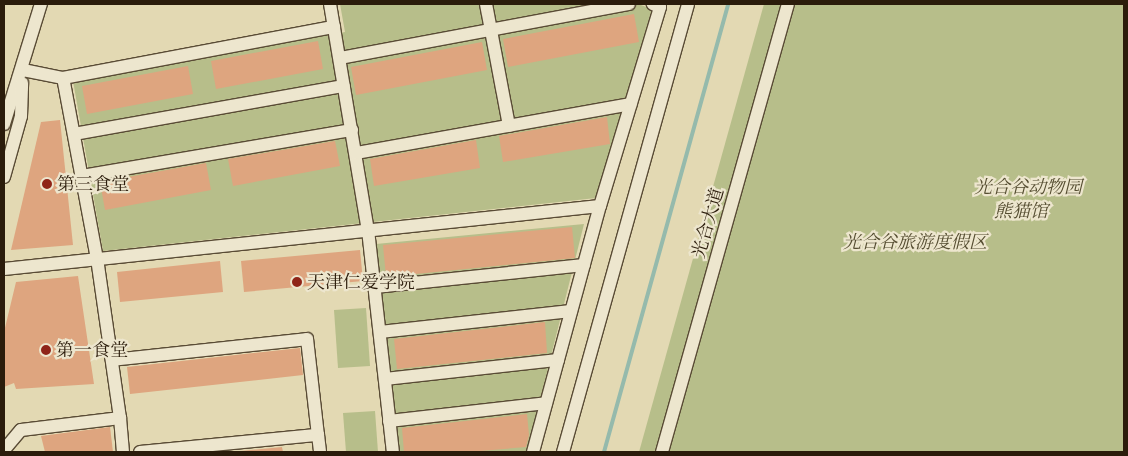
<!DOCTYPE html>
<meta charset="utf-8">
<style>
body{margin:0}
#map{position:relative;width:1128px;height:456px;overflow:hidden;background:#e3d9b3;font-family:Alegreya,"Noto Serif SC",serif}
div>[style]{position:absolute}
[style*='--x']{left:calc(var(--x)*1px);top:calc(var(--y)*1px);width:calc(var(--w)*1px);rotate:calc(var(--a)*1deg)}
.green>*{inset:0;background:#b7be8a}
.stream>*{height:4px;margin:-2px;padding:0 2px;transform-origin:2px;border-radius:2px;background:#95baac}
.building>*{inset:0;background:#dea57f}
.roads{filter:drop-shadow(1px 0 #594b35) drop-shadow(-1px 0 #594b35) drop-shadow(0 1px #594b35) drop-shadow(0 -1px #594b35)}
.minor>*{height:12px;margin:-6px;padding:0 6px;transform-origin:6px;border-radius:6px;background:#ede6ce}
.dots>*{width:14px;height:14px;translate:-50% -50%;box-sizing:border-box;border:2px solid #ede6ce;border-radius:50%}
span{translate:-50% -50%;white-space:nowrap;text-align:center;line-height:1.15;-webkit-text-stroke:4.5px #ede6ce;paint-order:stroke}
.poi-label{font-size:18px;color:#2b1c0b}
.left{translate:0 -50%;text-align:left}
.park-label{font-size:18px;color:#554d31;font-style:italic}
.street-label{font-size:18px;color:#2b1c0b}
.frame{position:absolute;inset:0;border:5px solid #2b1c0b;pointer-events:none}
</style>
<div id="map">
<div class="green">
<i style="clip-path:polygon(340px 4px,638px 4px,652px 9px,596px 198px,103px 251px,73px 81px,345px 32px)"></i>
<i style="clip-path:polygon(764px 4px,1124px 4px,1124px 452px,639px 452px)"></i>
<i style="clip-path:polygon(584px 224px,527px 452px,399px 452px,376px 244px)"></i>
<i style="clip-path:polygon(366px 308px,370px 366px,338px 368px,334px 310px)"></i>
<i style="clip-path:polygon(375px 411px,378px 452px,346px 452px,343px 413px)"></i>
</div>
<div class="stream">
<i style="--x:604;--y:452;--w:465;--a:-74.5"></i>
</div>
<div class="building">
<i style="clip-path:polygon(634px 14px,639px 42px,508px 67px,503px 39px)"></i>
<i style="clip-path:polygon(318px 41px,323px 69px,216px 89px,211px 61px)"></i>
<i style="clip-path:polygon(482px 42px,487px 70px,356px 95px,351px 67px)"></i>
<i style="clip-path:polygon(188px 66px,193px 94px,87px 114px,82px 86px)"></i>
<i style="clip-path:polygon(607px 117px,610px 144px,503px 162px,499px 136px)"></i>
<i style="clip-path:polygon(60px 120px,73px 245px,11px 250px,41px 122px)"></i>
<i style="clip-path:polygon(476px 140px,480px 168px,374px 186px,370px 159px)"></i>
<i style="clip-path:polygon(335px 141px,340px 166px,233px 186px,228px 159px)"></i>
<i style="clip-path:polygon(206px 163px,211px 190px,105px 210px,100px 182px)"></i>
<i style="clip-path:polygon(572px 227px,575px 258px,386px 277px,383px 245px)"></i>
<i style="clip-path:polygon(360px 250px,363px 281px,244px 292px,241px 261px)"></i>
<i style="clip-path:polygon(220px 261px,223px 292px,120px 302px,117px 272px)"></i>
<i style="clip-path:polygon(78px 276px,94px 384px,16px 389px,14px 383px,4px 387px,4px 332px,16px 282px)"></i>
<i style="clip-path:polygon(545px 322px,547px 353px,397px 369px,394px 339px)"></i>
<i style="clip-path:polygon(300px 348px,303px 375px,130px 394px,127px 367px)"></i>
<i style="clip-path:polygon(527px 414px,529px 435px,526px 447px,468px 452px,404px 452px,402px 428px)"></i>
<i style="clip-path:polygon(110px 427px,113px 452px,45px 452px,41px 436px)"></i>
<i style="clip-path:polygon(282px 447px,283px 452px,241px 452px,241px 451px)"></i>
</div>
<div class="roads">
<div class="minor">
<i style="--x:330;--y:4;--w:229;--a:80.5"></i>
<i style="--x:368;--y:230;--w:223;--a:83.6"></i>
<i style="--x:486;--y:4;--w:124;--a:79.3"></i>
<i style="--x:340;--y:58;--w:294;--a:-10.6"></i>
<i style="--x:23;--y:70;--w:41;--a:11.3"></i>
<i style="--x:63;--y:78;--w:276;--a:-10.7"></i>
<i style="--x:4;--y:124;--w:126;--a:-72.9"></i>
<i style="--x:74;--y:134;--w:274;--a:-10.1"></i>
<i style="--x:356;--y:153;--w:279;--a:-10.1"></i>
<i style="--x:82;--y:176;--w:274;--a:-9.7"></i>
<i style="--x:4;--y:177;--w:63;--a:-74.4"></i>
<i style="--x:21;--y:116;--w:33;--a:-88"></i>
<i style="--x:4;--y:269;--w:599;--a:-6.03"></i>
<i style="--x:375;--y:287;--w:210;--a:-6"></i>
<i style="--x:380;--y:332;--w:192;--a:-6.3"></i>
<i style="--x:112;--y:360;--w:196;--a:-6.1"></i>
<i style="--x:307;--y:339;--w:97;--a:83.5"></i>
<i style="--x:385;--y:379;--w:174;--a:-6.3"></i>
<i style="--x:120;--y:418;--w:34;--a:85"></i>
<i style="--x:389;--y:421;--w:158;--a:-6.5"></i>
<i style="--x:4;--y:450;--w:26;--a:-50"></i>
<i style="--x:21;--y:430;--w:100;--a:-6.9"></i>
<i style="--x:120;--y:418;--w:161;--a:-98.2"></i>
<i style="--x:97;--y:259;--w:184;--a:-100.6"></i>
<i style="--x:140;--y:452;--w:179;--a:-5.5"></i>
<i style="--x:318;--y:435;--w:17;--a:83"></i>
<i style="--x:533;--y:452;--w:255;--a:-74.8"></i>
<i style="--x:600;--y:206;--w:208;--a:-73.2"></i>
<i style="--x:660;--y:7;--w:8;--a:-157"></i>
<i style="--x:563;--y:452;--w:465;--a:-74.4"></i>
<i style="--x:662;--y:452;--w:465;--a:-74.3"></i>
</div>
</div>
<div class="dots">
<i style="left:47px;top:184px;background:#8f2418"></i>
<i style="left:297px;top:282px;background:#8f2418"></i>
<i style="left:46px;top:350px;background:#8f2418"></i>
</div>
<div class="poi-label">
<span class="left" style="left:57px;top:184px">第三食堂</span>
<span class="left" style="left:307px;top:282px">天津仁爱学院</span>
<span class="left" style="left:56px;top:350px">第一食堂</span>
</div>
<div class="park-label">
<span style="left:1028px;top:187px">光合谷动物园</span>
<span style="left:1021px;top:211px">熊猫馆</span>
<span style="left:915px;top:242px">光合谷旅游度假区</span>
</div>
<div class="street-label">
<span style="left:708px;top:223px;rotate:-74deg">光合大道</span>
</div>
<div class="frame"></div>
</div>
